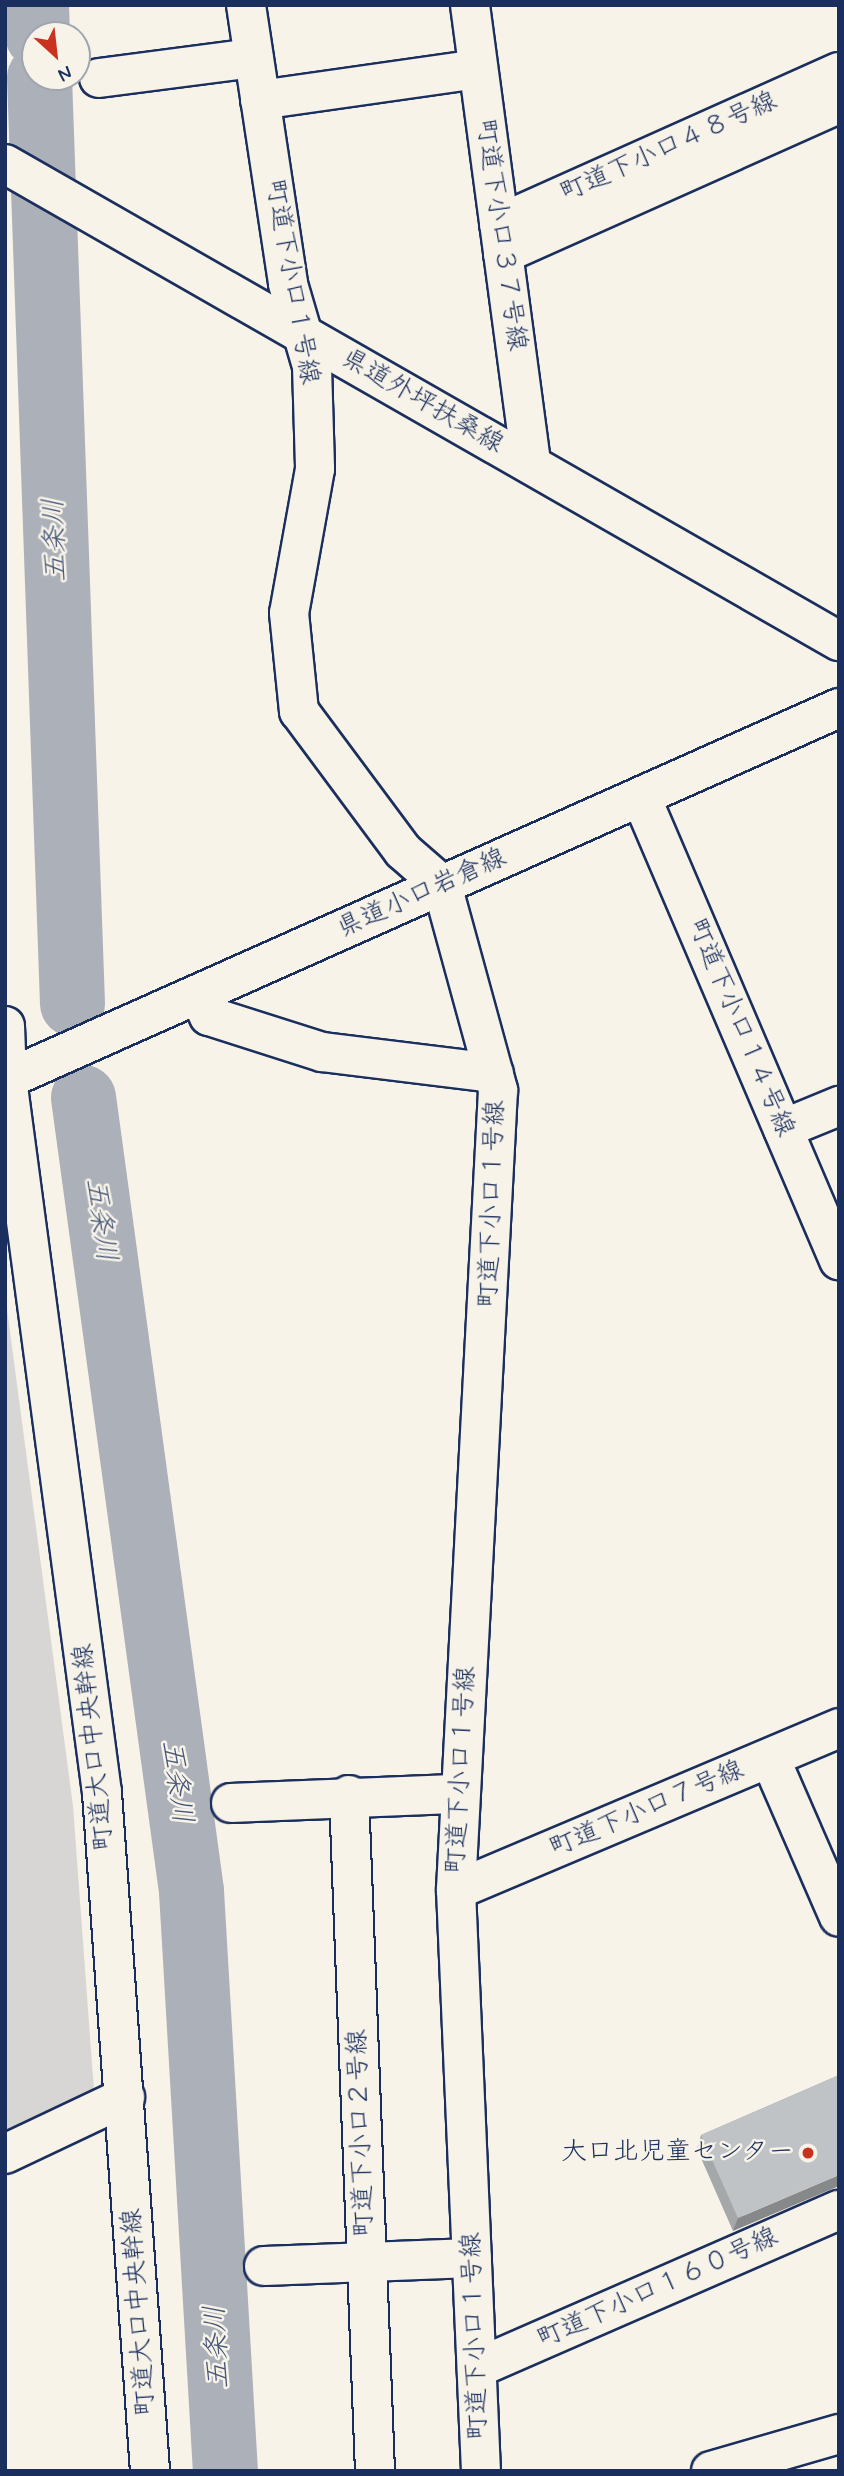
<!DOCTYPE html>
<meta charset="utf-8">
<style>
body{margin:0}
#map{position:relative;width:844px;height:2476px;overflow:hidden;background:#f7f3e8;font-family:Mynerve,"Klee One",sans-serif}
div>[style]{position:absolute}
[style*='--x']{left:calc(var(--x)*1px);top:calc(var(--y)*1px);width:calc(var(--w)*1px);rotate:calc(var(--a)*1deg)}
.green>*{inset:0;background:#d7d6d4}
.river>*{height:65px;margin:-32.5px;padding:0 32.5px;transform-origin:32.5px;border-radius:32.5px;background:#acb0b9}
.roads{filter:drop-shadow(2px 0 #1b2f5e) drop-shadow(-2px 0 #1b2f5e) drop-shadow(0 2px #1b2f5e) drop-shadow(0 -2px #1b2f5e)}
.minor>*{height:38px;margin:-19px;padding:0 19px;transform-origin:19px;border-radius:19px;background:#f7f3e8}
.major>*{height:38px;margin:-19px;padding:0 19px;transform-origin:19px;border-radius:19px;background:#f7f3e8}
.wall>*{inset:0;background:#a5a8a9}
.shaded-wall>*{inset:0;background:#86888a}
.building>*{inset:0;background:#c0c3c5}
.dots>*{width:19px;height:19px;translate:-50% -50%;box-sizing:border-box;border:4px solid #f7f3e8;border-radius:50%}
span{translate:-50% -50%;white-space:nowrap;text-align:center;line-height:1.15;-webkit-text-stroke:5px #f7f3e8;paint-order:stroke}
.street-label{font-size:26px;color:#1b2f5e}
.poi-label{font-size:26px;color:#1b2f5e}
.right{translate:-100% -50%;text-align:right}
.water-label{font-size:28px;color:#465679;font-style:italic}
.frame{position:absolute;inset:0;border:7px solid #1b2f5e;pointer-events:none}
.north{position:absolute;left:21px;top:21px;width:70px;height:70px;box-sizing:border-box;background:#f7f3e8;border:2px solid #9fa5b1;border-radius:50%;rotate:153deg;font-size:19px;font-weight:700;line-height:28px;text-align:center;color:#1b2f5e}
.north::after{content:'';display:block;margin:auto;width:24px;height:32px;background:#c8321e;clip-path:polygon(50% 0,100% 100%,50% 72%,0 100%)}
</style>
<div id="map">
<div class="green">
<i style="clip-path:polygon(5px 1294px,73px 1806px,94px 2091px,5px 2134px)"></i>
</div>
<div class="river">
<i style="--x:36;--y:5;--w:30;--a:88"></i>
<i style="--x:39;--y:77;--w:927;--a:87.96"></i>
<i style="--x:83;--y:1097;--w:801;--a:82.25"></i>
<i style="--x:191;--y:1891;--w:581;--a:86.65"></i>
</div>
<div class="roads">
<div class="minor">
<i style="--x:246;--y:5;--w:282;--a:81.4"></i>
<i style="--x:288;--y:284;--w:85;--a:73.7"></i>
<i style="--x:312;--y:366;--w:103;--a:88.3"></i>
<i style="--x:315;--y:469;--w:146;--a:100.2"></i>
<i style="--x:289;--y:613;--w:99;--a:84.2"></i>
<i style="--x:299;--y:711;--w:174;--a:53.4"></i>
<i style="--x:403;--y:851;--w:52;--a:41.1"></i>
<i style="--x:442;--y:885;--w:213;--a:74.7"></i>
<i style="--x:498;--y:1090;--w:801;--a:93.01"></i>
<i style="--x:456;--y:1890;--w:582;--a:87.54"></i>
<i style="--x:470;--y:5;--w:463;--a:82.4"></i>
<i style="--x:99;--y:78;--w:156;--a:-7.4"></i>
<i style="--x:260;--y:100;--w:220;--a:-8.1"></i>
<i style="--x:499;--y:224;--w:372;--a:-24.1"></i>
<i style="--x:503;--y:254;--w:368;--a:-24.1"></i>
<i style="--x:641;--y:797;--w:504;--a:66.85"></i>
<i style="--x:199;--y:994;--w:24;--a:66"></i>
<i style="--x:209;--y:1016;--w:119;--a:17.7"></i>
<i style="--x:322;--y:1052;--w:173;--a:7"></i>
<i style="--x:5;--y:1026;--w:53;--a:87.8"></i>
<i style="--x:7;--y:1079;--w:720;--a:82.42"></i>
<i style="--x:102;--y:1793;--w:680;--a:85.95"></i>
<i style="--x:783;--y:1129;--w:61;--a:-22.3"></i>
<i style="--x:770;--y:1758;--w:173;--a:66.5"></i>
<i style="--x:349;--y:1795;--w:676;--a:87.8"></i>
<i style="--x:231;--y:1803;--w:228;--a:-2.3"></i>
<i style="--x:456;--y:1890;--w:416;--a:-22.9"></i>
<i style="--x:5;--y:2154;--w:133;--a:-25.4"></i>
<i style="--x:264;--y:2266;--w:208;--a:-2.2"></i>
<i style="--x:477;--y:2368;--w:395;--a:-23.6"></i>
<i style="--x:711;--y:2471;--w:133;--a:-16.1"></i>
</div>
<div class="major">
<i style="--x:5;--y:164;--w:961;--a:29.77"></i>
<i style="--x:5;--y:1080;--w:913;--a:-24.04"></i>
</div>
</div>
<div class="wall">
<i style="clip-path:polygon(839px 2075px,733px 2231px,697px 2149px,701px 2135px)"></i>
</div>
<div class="shaded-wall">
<i style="clip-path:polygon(839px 2175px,839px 2186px,733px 2231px,738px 2218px)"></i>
</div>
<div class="building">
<i style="clip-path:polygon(839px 2075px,839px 2175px,738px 2218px,701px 2135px)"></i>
</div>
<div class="dots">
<i style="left:808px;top:2153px;background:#c8321e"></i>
</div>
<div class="street-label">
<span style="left:669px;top:148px;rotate:-24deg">町道下小口４８号線</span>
<span style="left:500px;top:235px;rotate:82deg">町道下小口３７号線</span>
<span style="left:291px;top:282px;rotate:80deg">町道下小口１号線</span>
<span style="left:422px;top:402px;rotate:30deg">県道外坪扶桑線</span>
<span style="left:422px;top:894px;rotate:-24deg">県道小口岩倉線</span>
<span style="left:740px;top:1028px;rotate:67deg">町道下小口１４号線</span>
<span style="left:493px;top:1204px;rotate:-88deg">町道下小口１号線</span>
<span style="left:95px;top:1747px;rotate:-96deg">町道大口中央幹線</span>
<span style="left:462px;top:1770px;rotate:-87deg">町道下小口１号線</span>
<span style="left:647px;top:1810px;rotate:-23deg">町道下小口７号線</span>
<span style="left:362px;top:2133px;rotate:-92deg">町道下小口２号線</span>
<span style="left:658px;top:2289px;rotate:-24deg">町道下小口１６０号線</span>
<span style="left:140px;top:2312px;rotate:-94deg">町道大口中央幹線</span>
<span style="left:476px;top:2336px;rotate:-92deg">町道下小口１号線</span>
</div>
<div class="poi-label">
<span class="right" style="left:794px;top:2153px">大口北児童センター</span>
</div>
<div class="water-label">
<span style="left:56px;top:540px;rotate:-92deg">五条川</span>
<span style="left:100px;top:1220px;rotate:82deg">五条川</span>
<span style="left:176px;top:1782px;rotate:82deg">五条川</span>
<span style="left:218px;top:2347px;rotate:-93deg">五条川</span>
</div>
<div class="frame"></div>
<div class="north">N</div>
</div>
